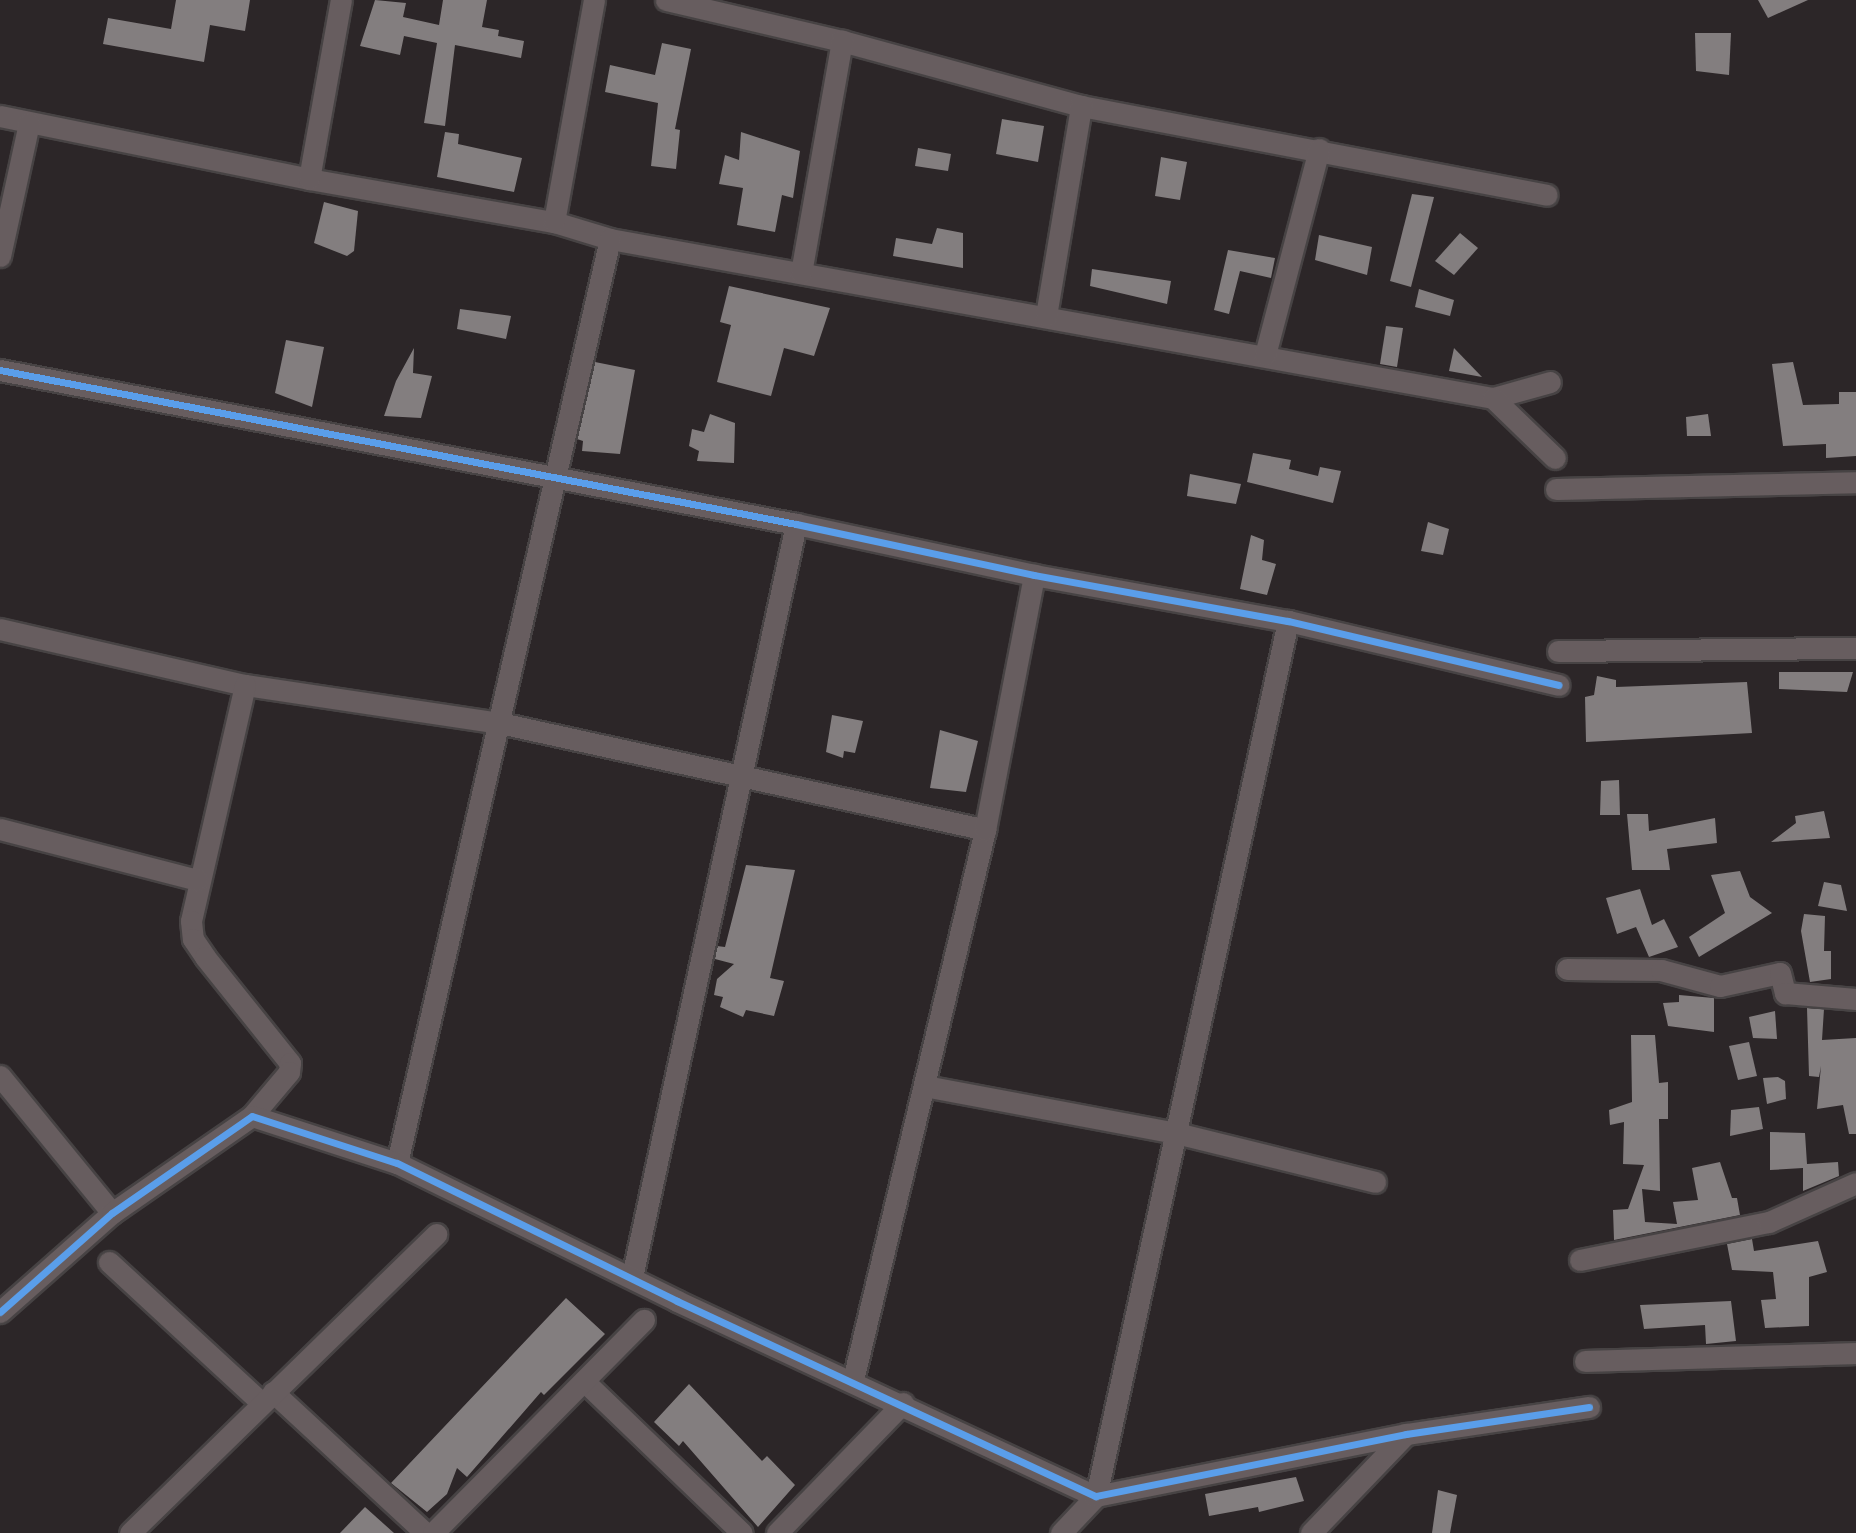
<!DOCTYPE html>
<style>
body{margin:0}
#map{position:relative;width:1856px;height:1533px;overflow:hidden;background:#2c2628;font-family:"PT Sans Narrow",sans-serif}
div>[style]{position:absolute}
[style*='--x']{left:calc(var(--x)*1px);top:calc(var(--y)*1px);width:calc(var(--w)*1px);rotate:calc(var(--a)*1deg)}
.building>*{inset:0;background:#837e7f}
.roads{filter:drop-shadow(2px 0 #474344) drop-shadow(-2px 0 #474344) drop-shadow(0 2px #474344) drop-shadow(0 -2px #474344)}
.street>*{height:21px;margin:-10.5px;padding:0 10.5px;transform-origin:10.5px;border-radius:10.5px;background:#675d5f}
.cycleway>*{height:7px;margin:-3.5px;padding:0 3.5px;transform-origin:3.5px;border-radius:3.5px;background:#5a9eea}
span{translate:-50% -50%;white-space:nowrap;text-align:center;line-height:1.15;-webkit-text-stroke:7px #130f10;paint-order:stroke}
</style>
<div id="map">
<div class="building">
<i style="clip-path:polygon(176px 0,250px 0,245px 31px,210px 25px,204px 62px,103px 44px,108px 18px,171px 29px)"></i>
<i style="clip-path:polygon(375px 0,406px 3px,403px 17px,439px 25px,443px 0,487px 0,482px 27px,499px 30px,498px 36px,524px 41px,521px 58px,455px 45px,445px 126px,424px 123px,437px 43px,404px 36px,400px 55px,360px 46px)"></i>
<i style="clip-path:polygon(1758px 0,1808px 0,1768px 18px)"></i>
<i style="clip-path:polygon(1695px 33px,1731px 33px,1729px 75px,1696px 71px)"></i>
<i style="clip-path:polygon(662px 43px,691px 49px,675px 129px,680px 130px,676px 169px,651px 166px,658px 103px,605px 92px,610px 65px,655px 75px)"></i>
<i style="clip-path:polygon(1002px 119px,1044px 126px,1038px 162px,996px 154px)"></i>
<i style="clip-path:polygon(445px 132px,459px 134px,458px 144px,522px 158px,514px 192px,437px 177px)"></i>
<i style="clip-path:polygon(741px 132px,800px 151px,793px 198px,782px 195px,775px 232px,737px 225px,743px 188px,719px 184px,725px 155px,739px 160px)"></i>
<i style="clip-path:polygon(918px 148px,951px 154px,948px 171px,915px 166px)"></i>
<i style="clip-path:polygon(1161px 157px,1187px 162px,1180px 200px,1155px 196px)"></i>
<i style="clip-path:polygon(1412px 194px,1434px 197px,1411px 287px,1390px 281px)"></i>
<i style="clip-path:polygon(324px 202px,358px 211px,354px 251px,347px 256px,314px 243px)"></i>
<i style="clip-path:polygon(937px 228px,963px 233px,963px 268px,893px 256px,896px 238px,932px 244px)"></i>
<i style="clip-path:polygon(1460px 233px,1478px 248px,1454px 275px,1435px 261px)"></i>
<i style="clip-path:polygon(1319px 235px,1372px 247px,1367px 275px,1315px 260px)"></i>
<i style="clip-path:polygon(1228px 250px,1275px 258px,1271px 278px,1240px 271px,1229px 314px,1214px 310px)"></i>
<i style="clip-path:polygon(1092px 269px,1171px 281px,1167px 304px,1090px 286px)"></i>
<i style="clip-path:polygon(729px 286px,830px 308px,814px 356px,784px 348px,771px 396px,717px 382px,731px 325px,720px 322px)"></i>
<i style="clip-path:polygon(1419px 289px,1454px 300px,1450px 316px,1415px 307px)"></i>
<i style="clip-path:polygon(460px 309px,511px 316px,506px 339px,457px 329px)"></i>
<i style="clip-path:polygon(1386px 326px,1403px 328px,1397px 367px,1380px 364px)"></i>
<i style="clip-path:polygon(286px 340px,324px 347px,312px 407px,275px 393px)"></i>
<i style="clip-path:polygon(414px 348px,413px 373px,432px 376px,421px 418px,384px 416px,396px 381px)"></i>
<i style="clip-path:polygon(1454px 348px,1482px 377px,1449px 371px)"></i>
<i style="clip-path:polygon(595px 362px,635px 370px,620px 454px,582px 451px,583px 441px,577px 439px)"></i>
<i style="clip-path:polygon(1793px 362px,1803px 405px,1839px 404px,1839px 392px,1856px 392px,1856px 456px,1826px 458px,1826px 444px,1783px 446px,1772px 364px)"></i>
<i style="clip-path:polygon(710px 414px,735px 423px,734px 463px,697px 461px,699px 451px,689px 446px,692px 429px,704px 432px)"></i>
<i style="clip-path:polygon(1708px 414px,1711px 436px,1687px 436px,1686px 417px)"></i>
<i style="clip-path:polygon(1253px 453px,1291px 460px,1289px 469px,1318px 476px,1320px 467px,1341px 471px,1333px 503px,1247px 482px)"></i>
<i style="clip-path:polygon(1190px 474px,1241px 484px,1236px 504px,1187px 496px)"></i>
<i style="clip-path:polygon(1428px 522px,1449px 529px,1443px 555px,1421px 551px)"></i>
<i style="clip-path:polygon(1251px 535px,1264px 540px,1262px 560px,1276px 564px,1267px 595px,1240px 589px)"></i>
<i style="clip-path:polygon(1779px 672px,1853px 672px,1847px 692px,1779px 689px)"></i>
<i style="clip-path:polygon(1597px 676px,1616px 680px,1616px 687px,1747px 682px,1752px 733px,1586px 742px,1585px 697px,1594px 695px)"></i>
<i style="clip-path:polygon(832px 715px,863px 721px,855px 753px,844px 751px,843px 758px,826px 752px)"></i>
<i style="clip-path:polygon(940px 730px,978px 741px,966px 792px,930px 788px)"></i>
<i style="clip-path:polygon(1619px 780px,1620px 815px,1600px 815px,1601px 781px)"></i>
<i style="clip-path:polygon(1824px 811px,1830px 838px,1771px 842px,1796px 823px,1795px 816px)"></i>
<i style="clip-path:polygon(1627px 814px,1648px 814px,1649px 831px,1715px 818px,1717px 843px,1667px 849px,1670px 870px,1632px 870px)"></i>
<i style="clip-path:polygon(746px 865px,795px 870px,770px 978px,784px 981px,774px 1016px,746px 1010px,743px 1017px,720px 1007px,723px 997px,714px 995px,717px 979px,734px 964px,715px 959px,717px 946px,725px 947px)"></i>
<i style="clip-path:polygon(1740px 871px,1750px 897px,1772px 913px,1699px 957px,1689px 937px,1725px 913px,1711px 875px)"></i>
<i style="clip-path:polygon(1824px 882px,1841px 885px,1847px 911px,1818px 906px)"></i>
<i style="clip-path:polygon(1640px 889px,1652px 925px,1664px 919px,1678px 947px,1649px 957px,1636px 927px,1617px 934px,1606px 898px)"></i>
<i style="clip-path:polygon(1804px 914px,1825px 916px,1824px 951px,1831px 951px,1831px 979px,1810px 982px,1801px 931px)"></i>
<i style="clip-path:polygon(1679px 995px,1714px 998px,1714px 1032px,1668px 1026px,1663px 1003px,1679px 1002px)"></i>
<i style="clip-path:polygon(1807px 1008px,1824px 1009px,1822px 1040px,1856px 1038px,1856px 1134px,1849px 1134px,1843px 1105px,1817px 1109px,1821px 1066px,1819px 1077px,1809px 1076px)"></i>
<i style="clip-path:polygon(1775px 1011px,1777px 1039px,1753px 1038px,1749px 1017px)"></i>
<i style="clip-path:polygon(1631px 1035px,1655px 1035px,1659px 1083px,1668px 1082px,1668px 1119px,1659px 1119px,1660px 1191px,1642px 1189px,1645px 1222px,1677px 1224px,1673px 1202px,1698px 1200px,1692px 1168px,1720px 1162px,1732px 1198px,1737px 1198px,1740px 1215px,1614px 1240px,1613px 1210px,1628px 1209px,1644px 1165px,1623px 1164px,1624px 1122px,1610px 1125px,1609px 1110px,1632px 1102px)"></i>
<i style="clip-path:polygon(1749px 1042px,1757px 1076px,1738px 1080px,1729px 1046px)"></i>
<i style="clip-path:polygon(1778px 1077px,1785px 1081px,1786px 1099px,1767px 1104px,1763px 1078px)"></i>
<i style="clip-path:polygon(1759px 1107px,1763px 1129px,1730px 1136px,1731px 1110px)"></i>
<i style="clip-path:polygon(1770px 1132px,1805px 1133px,1807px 1164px,1838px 1162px,1839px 1176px,1803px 1191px,1803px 1168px,1770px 1170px)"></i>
<i style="clip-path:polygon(1752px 1239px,1754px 1251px,1818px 1241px,1827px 1272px,1809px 1277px,1809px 1326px,1765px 1328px,1761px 1300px,1776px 1299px,1773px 1272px,1732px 1270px,1727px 1244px)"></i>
<i style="clip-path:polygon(566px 1298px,605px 1334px,544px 1395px,541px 1392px,467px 1477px,457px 1468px,447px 1494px,427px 1512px,391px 1483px)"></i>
<i style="clip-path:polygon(1731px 1301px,1736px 1341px,1706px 1344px,1705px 1325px,1644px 1329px,1640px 1305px)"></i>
<i style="clip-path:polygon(689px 1384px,762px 1461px,767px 1456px,795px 1485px,758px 1527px,683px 1441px,679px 1446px,654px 1422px)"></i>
<i style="clip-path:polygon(1296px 1477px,1304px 1501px,1259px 1512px,1258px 1507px,1209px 1516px,1205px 1494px)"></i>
<i style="clip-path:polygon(1438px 1490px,1457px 1495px,1450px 1533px,1432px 1533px)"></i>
<i style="clip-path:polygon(365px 1507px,394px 1533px,340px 1533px)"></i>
</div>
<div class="roads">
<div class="street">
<i style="--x:666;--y:0;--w:181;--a:13.1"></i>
<i style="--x:842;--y:41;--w:248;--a:15.2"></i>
<i style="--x:1081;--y:106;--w:474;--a:10.8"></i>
<i style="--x:0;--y:116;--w:315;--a:11.5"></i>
<i style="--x:309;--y:179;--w:249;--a:10"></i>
<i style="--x:554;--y:222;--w:59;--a:16.9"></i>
<i style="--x:610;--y:239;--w:897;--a:10.21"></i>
<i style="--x:1493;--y:398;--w:59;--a:-15.7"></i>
<i style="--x:309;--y:179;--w:182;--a:-79.9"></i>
<i style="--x:554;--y:222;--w:226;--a:-79.8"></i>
<i style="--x:0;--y:256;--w:136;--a:-77.7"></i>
<i style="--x:801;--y:273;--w:236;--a:-80"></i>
<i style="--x:1046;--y:316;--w:213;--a:-80.5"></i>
<i style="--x:1265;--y:355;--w:213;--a:-75.3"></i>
<i style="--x:0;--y:370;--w:811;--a:10.95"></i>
<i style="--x:796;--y:524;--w:243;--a:12.1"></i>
<i style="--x:1034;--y:575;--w:258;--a:10.3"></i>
<i style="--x:1288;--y:621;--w:278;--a:13.3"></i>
<i style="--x:1493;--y:398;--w:86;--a:44.1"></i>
<i style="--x:1556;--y:489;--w:300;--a:-1.3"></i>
<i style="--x:0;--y:629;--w:251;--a:12.9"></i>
<i style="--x:245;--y:685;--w:258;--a:8.5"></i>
<i style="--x:500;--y:723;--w:497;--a:12.4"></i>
<i style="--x:1558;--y:651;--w:298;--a:-0.6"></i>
<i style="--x:245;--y:685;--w:242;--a:102.9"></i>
<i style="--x:191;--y:921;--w:18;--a:84"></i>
<i style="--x:193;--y:939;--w:22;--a:56"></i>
<i style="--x:205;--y:957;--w:136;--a:51.3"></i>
<i style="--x:290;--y:1063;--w:9;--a:96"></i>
<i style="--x:289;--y:1072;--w:57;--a:130.1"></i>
<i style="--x:0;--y:829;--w:203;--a:14.5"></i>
<i style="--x:1567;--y:969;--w:94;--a:0.6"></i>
<i style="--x:1661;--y:970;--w:61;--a:15.2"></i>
<i style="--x:1720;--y:986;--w:61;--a:-12.2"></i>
<i style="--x:1780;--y:973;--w:21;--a:76"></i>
<i style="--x:1785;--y:993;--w:71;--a:4.8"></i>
<i style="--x:0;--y:1076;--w:177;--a:50.7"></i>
<i style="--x:925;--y:1086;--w:255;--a:10.6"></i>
<i style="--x:1176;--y:1133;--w:205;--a:13.8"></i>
<i style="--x:397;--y:1163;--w:948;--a:-77.02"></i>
<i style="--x:1580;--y:1260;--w:193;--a:-11.4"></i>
<i style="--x:1769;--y:1222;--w:95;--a:-24.1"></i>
<i style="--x:109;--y:1262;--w:208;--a:42.7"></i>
<i style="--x:632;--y:1277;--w:771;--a:-77.71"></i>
<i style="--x:0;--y:1312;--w:149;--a:-41.5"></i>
<i style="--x:112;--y:1213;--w:170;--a:-34.7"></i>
<i style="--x:252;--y:1116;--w:152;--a:18"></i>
<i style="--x:397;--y:1163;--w:312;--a:26.2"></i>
<i style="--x:677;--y:1301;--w:462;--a:25"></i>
<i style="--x:1096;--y:1496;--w:316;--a:-11.3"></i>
<i style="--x:1406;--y:1434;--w:185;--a:-8.4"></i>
<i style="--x:1585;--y:1361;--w:271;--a:-1.7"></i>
<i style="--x:853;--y:1380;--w:566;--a:-76.5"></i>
<i style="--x:985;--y:830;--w:260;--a:-79.1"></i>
<i style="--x:586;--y:1383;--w:216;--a:43.9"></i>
<i style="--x:273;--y:1392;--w:207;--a:42.8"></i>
<i style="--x:130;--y:1533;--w:428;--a:-44.3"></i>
<i style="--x:433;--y:1533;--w:300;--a:-45.3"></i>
<i style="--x:777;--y:1533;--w:181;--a:-45.9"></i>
<i style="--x:1061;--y:1533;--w:51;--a:-46.6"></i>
<i style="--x:1096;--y:1496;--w:896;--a:-77.62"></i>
<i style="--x:1311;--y:1533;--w:137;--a:-46.2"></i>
</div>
</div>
<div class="cycleway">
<i style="--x:0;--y:370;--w:811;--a:10.95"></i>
<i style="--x:796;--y:524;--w:243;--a:12.1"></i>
<i style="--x:1034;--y:575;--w:258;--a:10.3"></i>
<i style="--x:1288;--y:621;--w:278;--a:13.3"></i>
<i style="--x:0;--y:1312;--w:149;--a:-41.5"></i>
<i style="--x:112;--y:1213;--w:170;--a:-34.7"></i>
<i style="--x:252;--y:1116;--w:152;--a:18"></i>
<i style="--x:397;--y:1163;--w:312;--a:26.2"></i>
<i style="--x:677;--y:1301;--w:462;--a:25"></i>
<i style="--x:1096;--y:1496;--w:316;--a:-11.3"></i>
<i style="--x:1406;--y:1434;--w:185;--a:-8.4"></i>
</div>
</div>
